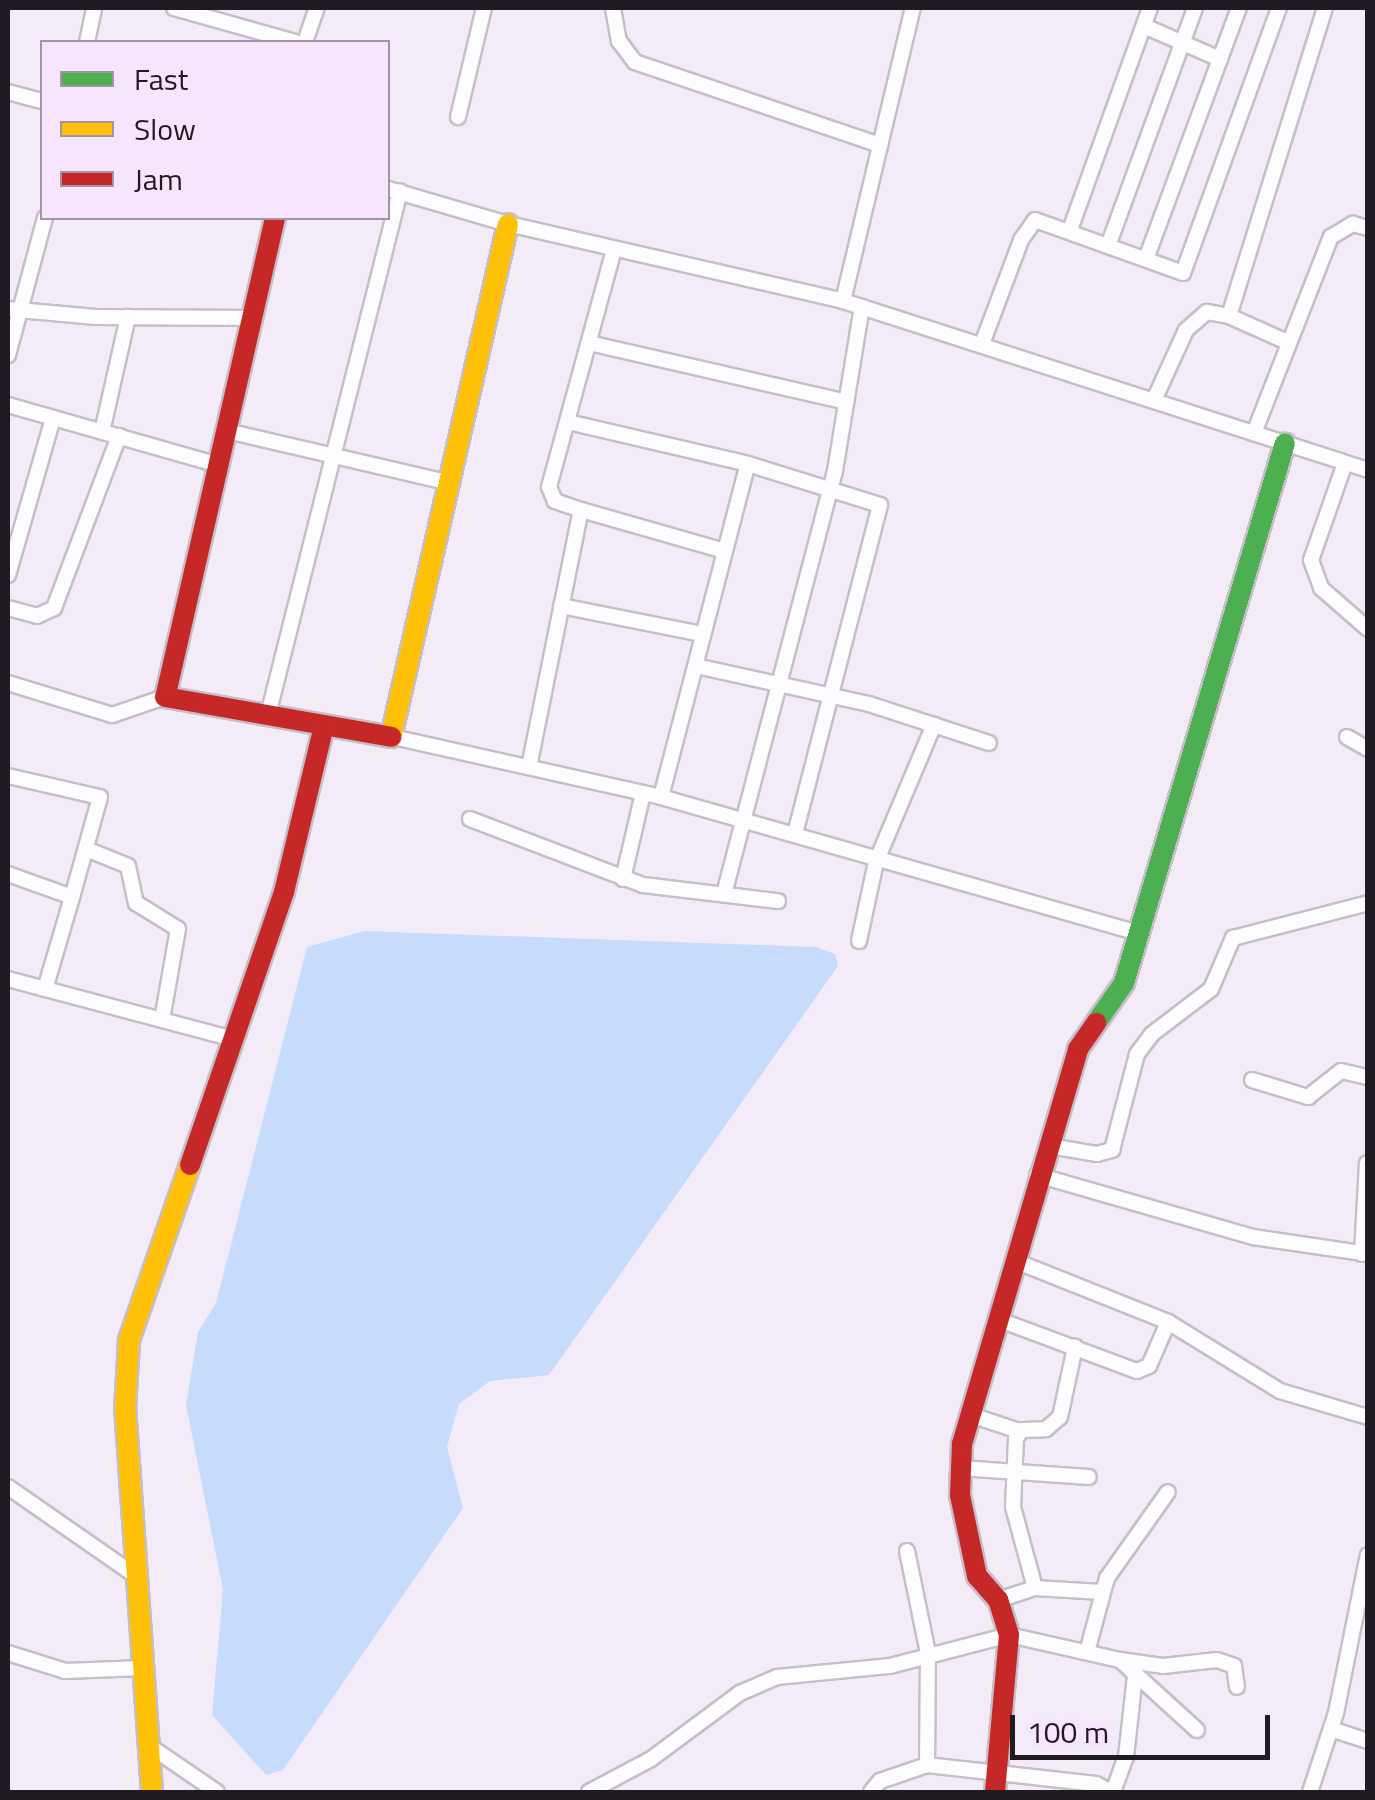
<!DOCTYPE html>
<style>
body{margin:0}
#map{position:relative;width:1375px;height:1800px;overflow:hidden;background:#f4ebf8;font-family:"Titillium Web",sans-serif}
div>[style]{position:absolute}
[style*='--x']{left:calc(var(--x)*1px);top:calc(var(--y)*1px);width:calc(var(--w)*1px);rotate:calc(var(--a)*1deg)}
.water>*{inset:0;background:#c7dcfc}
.roads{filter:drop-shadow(2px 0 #c6bec9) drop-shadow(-2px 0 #c6bec9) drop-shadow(0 2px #c6bec9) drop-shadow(0 -2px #c6bec9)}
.street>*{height:14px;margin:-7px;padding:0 7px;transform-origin:7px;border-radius:7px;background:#fdfcfe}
.fast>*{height:20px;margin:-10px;padding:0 10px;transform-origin:10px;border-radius:10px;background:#4caf50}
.slow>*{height:20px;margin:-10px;padding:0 10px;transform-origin:10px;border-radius:10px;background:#ffc107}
.jam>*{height:20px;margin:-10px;padding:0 10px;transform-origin:10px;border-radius:10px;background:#c62828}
span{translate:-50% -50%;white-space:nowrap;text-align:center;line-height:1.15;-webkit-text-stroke:10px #f7e5fe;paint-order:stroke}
.frame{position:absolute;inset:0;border:10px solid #201a22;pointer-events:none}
.legend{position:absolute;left:40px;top:40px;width:350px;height:180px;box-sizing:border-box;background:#f7e5fe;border:2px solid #a194a6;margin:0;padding:12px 18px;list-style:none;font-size:30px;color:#201a22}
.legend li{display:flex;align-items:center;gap:20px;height:50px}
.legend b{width:50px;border:2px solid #a194a6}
.scale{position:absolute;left:1010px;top:1715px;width:260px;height:45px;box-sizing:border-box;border:5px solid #201a22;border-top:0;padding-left:12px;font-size:30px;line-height:35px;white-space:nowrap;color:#201a22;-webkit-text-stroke:8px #f7e5fe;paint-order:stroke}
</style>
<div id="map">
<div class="water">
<i style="clip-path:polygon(364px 931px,816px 947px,835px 954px,838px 966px,549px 1375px,490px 1381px,459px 1404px,447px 1447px,463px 1508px,283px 1770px,266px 1775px,212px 1715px,223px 1590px,186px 1405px,198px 1332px,216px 1303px,307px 947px)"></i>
</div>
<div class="roads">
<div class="street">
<i style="--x:174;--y:8;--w:126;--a:15.7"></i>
<i style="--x:613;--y:8;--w:34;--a:80"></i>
<i style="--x:619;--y:41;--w:26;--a:53"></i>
<i style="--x:635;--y:62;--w:259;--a:18.7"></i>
<i style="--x:1144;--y:26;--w:83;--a:23.5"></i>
<i style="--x:87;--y:42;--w:35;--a:-78"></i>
<i style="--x:305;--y:42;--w:36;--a:-71"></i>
<i style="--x:8;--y:92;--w:35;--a:15"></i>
<i style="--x:458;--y:117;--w:112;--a:-76.6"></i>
<i style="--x:388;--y:189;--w:125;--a:16.3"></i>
<i style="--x:508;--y:224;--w:344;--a:12.9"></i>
<i style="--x:843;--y:301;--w:552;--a:17.84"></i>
<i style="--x:1070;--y:230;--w:236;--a:-70.2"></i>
<i style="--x:1108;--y:246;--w:253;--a:-69.9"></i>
<i style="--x:1146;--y:259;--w:268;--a:-69.7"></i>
<i style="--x:843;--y:301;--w:301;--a:-76.6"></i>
<i style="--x:8;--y:309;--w:88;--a:5.2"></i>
<i style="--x:96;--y:317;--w:156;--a:0.4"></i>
<i style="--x:1229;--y:316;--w:64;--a:24.1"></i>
<i style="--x:589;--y:343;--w:264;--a:12.9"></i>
<i style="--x:982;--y:344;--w:111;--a:-69.4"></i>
<i style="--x:1021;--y:240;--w:24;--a:-55"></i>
<i style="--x:1035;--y:220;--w:157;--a:19.7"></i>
<i style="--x:1183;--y:273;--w:282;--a:-70.1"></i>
<i style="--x:8;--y:355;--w:142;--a:-74.9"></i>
<i style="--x:1154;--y:400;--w:77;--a:-65.4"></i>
<i style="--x:1186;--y:330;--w:28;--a:-41"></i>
<i style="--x:1207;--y:312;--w:22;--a:10"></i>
<i style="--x:1229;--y:316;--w:323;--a:-72.7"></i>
<i style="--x:8;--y:405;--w:219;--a:15.9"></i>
<i style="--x:568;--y:422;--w:185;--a:13.1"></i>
<i style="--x:748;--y:464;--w:138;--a:17.3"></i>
<i style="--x:880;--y:505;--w:339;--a:104.5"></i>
<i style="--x:227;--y:431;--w:229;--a:13.1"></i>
<i style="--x:102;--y:432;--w:118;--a:-77.3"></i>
<i style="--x:1254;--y:433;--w:211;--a:-68.6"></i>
<i style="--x:1331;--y:237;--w:26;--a:-31"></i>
<i style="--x:1353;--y:224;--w:16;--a:15"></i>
<i style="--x:1345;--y:463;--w:103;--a:109.3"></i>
<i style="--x:1311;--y:560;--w:30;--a:70"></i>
<i style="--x:1321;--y:588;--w:62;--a:41.1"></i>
<i style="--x:581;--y:510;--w:28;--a:-161"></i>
<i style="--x:555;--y:501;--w:15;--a:-113"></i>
<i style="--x:549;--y:487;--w:247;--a:-74.7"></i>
<i style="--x:8;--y:575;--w:163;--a:-74"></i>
<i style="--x:561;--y:606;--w:145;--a:11.2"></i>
<i style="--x:8;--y:608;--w:30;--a:15"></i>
<i style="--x:37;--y:616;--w:19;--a:-25"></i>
<i style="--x:54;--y:608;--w:184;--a:-69.3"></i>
<i style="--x:696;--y:666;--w:177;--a:12.4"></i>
<i style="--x:869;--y:704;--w:126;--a:18"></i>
<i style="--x:8;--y:683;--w:109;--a:17.1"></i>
<i style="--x:112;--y:715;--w:56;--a:-18.8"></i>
<i style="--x:268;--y:715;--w:540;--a:-75.86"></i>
<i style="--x:393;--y:737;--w:275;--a:12.6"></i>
<i style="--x:661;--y:797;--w:493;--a:15.9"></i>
<i style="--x:1347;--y:737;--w:24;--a:30"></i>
<i style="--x:529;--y:767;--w:262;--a:-78.6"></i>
<i style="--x:581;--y:510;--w:146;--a:15.9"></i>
<i style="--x:8;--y:776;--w:94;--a:12.9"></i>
<i style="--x:100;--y:797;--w:104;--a:105.6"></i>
<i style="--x:72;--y:897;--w:68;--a:-160.2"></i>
<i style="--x:661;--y:797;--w:344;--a:-75.4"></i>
<i style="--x:470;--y:819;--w:185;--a:20.9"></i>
<i style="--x:643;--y:885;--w:136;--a:6.8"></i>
<i style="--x:86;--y:849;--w:45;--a:22"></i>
<i style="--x:128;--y:866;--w:38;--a:78"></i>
<i style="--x:136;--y:903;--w:49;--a:31.8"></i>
<i style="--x:178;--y:929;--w:92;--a:100"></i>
<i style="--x:623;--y:879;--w:88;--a:-76.9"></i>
<i style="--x:724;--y:894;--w:437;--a:-75.3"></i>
<i style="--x:835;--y:471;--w:166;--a:-80.7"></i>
<i style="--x:859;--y:941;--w:81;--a:-77.9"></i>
<i style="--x:876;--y:862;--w:149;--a:-67.1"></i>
<i style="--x:8;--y:979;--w:234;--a:14.9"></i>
<i style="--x:45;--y:989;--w:96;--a:-73.6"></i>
<i style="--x:1252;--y:1080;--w:59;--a:16.9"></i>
<i style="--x:1308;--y:1097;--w:42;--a:-38.2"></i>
<i style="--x:1341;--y:1071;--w:28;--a:13"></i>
<i style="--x:1050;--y:1146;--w:48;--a:9.7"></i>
<i style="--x:1097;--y:1154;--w:16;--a:-15"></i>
<i style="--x:1112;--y:1150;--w:99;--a:-75.4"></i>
<i style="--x:1137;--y:1054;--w:25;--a:-53"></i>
<i style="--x:1152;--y:1034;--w:74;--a:-37.3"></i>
<i style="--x:1211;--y:989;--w:56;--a:-66.7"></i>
<i style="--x:1233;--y:938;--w:139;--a:-14.5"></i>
<i style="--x:1037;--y:1175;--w:225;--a:16"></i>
<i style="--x:1253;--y:1237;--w:116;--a:8.4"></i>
<i style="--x:1362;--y:1254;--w:91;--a:-86.9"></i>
<i style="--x:1013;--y:1260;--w:167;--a:21.8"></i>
<i style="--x:1168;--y:1322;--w:132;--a:31.6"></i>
<i style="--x:1280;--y:1391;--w:92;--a:16.5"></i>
<i style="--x:997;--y:1319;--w:149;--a:20.4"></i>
<i style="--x:1137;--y:1371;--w:13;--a:-23"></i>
<i style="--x:1149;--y:1366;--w:48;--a:-66.6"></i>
<i style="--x:971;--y:1415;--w:51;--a:18.4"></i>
<i style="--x:960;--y:1468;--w:129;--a:4"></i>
<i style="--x:8;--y:1487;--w:156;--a:34.8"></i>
<i style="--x:907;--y:1551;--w:104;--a:78.4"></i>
<i style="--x:928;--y:1653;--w:112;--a:90.5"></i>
<i style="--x:1035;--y:1588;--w:84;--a:-105.2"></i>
<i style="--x:1013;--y:1507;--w:69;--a:-87.5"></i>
<i style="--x:1016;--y:1438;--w:10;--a:-53"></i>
<i style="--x:1022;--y:1430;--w:24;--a:-2"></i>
<i style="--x:1046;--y:1429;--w:18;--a:-41"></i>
<i style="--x:1060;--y:1417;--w:72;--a:-77.9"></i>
<i style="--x:998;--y:1600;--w:39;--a:-18"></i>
<i style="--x:1035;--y:1588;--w:67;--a:3.4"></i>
<i style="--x:1087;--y:1652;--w:77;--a:-74.9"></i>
<i style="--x:1107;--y:1578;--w:105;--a:-54.7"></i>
<i style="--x:8;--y:1653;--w:60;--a:17.5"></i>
<i style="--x:65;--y:1671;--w:78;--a:-2.2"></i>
<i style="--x:1120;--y:1660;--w:43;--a:7.9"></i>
<i style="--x:1163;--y:1666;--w:54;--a:-6.3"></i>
<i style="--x:1217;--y:1660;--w:18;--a:19"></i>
<i style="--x:1234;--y:1666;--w:21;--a:82"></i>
<i style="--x:1331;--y:1729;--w:39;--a:18"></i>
<i style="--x:148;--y:1745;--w:83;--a:34.3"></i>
<i style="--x:589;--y:1792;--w:70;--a:-28"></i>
<i style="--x:651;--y:1759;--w:111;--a:-36.6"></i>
<i style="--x:740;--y:1693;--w:40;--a:-23.4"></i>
<i style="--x:777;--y:1677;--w:114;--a:-5.6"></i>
<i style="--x:890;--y:1666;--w:123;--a:-14.6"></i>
<i style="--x:1009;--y:1635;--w:114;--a:12.7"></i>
<i style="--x:1120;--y:1660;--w:104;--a:42.3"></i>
<i style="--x:871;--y:1792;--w:14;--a:-51"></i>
<i style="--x:880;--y:1781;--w:50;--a:-18.8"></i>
<i style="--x:927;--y:1765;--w:170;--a:6.4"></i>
<i style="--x:1096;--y:1784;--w:17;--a:28"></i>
<i style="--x:1113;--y:1792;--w:37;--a:-70"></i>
<i style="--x:1126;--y:1757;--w:81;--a:-83.7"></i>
<i style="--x:1310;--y:1792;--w:83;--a:-71.8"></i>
<i style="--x:1336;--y:1713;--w:161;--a:-78.6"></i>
</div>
<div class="fast">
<i style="--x:1096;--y:1023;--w:49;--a:-55"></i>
<i style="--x:1124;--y:983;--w:563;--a:-73.4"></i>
</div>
<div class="slow">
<i style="--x:391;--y:737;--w:526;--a:-77.15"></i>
<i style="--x:152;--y:1792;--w:383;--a:-94"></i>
<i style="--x:125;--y:1410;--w:70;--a:-86.7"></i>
<i style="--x:129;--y:1340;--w:185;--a:-70.8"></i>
</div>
<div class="jam">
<i style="--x:275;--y:218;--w:491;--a:102.9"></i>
<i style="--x:165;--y:697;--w:230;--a:10"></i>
<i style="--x:190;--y:1165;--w:289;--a:-71"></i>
<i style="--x:284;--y:892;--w:171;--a:-76.5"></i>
<i style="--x:995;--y:1792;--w:158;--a:-84.9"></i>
<i style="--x:1009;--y:1635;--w:37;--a:-107"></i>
<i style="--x:998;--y:1600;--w:32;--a:-131"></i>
<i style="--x:977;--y:1576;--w:83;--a:-101.9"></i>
<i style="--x:960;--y:1495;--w:51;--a:-87.8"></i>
<i style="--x:962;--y:1444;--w:412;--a:-73.6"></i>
<i style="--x:1078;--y:1049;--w:32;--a:-55"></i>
</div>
</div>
<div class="frame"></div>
<ul class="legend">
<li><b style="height:12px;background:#4caf50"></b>Fast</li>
<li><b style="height:12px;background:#ffc107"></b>Slow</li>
<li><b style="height:12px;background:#c62828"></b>Jam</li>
</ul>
<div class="scale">100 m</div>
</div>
